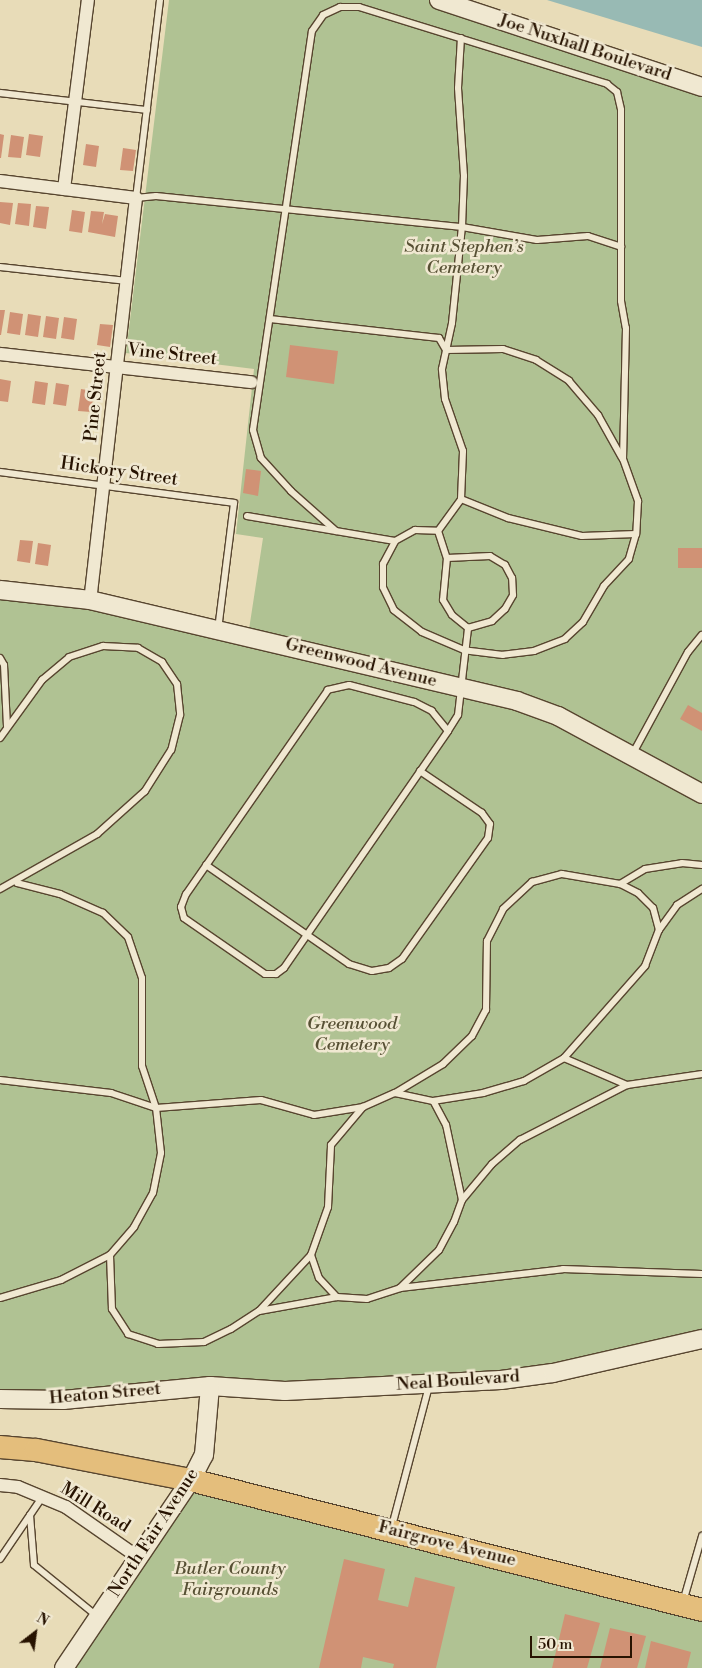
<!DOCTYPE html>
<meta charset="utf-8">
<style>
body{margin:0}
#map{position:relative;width:702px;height:1668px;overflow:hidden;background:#e8dcb8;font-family:"Libre Bodoni",serif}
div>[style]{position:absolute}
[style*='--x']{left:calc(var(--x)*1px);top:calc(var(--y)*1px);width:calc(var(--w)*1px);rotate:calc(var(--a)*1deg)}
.green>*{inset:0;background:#b0c293}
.water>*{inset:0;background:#98bab4}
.building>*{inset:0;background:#d09275}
.roads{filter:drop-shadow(1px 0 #57452f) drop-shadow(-1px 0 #57452f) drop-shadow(0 1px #57452f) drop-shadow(0 -1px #57452f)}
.lane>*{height:6px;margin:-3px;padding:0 3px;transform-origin:3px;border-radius:3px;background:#f0e8d1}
.street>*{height:12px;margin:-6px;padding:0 6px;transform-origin:6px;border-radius:6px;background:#f0e8d1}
.secondary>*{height:18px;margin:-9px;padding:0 9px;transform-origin:9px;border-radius:9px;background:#f0e8d1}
.highway>*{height:22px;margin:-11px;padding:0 11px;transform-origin:11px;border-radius:11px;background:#e4be7c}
span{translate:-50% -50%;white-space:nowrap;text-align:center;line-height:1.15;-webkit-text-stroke:5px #f0e8d1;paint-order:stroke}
.street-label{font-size:18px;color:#271301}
.park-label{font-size:18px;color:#575034;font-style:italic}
.north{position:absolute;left:10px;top:1608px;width:50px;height:50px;-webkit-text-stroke:4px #f0e8d1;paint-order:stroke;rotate:30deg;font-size:14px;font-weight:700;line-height:20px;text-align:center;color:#271301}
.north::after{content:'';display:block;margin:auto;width:18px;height:22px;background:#271301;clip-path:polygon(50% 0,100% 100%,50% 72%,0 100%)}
.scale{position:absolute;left:530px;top:1636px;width:102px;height:22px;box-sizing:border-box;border:2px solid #271301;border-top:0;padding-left:6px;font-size:15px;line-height:18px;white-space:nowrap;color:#271301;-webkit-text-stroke:4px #f0e8d1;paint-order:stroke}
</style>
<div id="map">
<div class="green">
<i style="clip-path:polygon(169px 0,430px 0,702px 87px,702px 1339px,553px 1373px,0 1399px,0 590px,248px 636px,263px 538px,236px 534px,254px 369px,126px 353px)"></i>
<i style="clip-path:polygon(191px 1480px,702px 1610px,702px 1668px,64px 1668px)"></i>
</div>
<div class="water">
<i style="clip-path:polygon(547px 0,702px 0,702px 47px)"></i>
</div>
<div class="building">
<i style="clip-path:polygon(0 134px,4px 135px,1px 158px,0 158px)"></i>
<i style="clip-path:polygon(29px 134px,43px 136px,40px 157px,26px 155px)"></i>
<i style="clip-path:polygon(11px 135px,24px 137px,21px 158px,8px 157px)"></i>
<i style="clip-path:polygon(86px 144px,99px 146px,96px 167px,83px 165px)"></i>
<i style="clip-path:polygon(123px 148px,136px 150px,133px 171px,120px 170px)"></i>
<i style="clip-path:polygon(0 202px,13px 203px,10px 225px,0 223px)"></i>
<i style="clip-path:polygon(18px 203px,31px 204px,29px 226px,15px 224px)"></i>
<i style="clip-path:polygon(36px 206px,49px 207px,46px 229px,33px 227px)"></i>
<i style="clip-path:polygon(72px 210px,85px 212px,82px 233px,69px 231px)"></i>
<i style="clip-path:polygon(91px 211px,104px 212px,102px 224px,105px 214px,118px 216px,115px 237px,88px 232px)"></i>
<i style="clip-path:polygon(0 310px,5px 310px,1px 335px,0 335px)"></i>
<i style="clip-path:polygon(10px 312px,23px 314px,20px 335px,7px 333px)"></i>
<i style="clip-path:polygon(28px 314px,41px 316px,38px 337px,25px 335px)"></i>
<i style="clip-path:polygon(46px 316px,59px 318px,56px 339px,43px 337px)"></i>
<i style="clip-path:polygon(64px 317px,77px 319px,74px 340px,61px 338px)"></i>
<i style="clip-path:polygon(100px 324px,113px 325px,110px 347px,97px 345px)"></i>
<i style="clip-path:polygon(290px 345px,338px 351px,334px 384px,286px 377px)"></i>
<i style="clip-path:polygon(0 379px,11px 381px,8px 402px,0 401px)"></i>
<i style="clip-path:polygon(35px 381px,48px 383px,45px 405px,32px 403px)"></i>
<i style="clip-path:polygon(56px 383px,69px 385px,66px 406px,53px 404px)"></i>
<i style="clip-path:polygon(81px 389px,94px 391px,91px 412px,78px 411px)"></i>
<i style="clip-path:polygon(246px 469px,261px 471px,258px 496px,243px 493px)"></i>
<i style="clip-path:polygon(20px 540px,33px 541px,30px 563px,17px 561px)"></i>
<i style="clip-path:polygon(38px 543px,51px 545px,48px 566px,35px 564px)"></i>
<i style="clip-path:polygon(678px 548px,702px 548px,702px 568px,678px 568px)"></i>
<i style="clip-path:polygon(688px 705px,702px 713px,702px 731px,680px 719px)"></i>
<i style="clip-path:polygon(344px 1559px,385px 1569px,378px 1600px,408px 1607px,415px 1577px,455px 1587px,436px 1668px,393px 1668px,394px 1664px,363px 1657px,361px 1668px,319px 1668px)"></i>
<i style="clip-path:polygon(565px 1614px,600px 1623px,587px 1668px,552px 1668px)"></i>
<i style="clip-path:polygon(610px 1628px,646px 1636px,637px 1668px,600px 1668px)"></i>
<i style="clip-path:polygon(651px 1641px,691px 1652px,687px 1668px,645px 1668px)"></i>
</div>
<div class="roads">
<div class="lane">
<i style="--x:160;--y:0;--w:199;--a:96.9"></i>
<i style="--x:136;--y:198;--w:20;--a:-6"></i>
<i style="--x:156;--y:196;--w:308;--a:5.8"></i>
<i style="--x:462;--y:227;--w:76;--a:9.8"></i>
<i style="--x:537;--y:240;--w:51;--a:-4.5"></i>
<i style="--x:588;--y:236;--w:35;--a:18"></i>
<i style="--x:0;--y:93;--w:148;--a:6.6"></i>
<i style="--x:0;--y:267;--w:128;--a:6.3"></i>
<i style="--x:270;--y:319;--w:170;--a:6.4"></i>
<i style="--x:439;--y:338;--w:14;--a:60"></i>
<i style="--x:446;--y:350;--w:57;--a:-1"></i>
<i style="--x:503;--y:349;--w:35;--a:18"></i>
<i style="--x:536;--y:360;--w:39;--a:32"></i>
<i style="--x:569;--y:381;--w:45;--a:49.5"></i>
<i style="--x:598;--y:415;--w:49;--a:60.8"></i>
<i style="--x:0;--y:472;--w:236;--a:7.5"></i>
<i style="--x:234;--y:503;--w:127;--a:97.2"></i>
<i style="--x:461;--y:499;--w:48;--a:-87.6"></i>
<i style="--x:463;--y:451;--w:55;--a:-109.1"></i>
<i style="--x:445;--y:399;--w:30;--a:-96"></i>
<i style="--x:442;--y:369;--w:47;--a:-77.7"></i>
<i style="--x:452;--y:323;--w:97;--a:-84.1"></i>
<i style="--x:462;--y:227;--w:51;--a:-87.8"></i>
<i style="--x:464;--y:176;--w:88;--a:-93.9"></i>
<i style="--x:458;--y:88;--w:50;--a:-86.6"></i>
<i style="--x:247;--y:516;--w:150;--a:9.6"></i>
<i style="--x:336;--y:531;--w:60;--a:-138.4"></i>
<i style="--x:291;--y:491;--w:45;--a:-132.3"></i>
<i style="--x:261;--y:458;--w:29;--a:-106"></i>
<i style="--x:253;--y:430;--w:403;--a:-81.6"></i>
<i style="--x:312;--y:31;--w:19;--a:-55"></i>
<i style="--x:323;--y:15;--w:19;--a:-25"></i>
<i style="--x:340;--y:7;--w:19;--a:0"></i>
<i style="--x:359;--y:7;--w:260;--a:17.2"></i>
<i style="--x:607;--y:84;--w:13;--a:39"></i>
<i style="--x:617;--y:92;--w:18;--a:77"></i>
<i style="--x:621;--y:110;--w:191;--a:90"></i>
<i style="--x:621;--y:301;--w:27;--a:80"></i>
<i style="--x:626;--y:328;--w:131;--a:91.3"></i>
<i style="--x:623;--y:459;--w:45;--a:70.3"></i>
<i style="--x:638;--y:501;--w:33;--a:93"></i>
<i style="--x:438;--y:531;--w:39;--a:-54"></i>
<i style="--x:461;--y:499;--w:51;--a:22"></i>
<i style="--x:508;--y:518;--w:76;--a:13.7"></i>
<i style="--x:582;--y:536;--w:54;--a:-2.1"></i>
<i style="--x:636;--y:534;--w:26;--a:106"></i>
<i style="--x:629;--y:559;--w:37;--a:133"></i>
<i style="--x:604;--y:586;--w:42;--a:120.3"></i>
<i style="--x:583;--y:622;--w:25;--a:137"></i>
<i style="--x:565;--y:639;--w:33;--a:159"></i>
<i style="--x:534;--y:651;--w:31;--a:173"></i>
<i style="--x:503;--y:655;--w:39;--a:-173"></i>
<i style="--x:464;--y:650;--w:46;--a:-156.8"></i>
<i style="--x:422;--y:632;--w:36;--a:-142"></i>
<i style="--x:394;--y:610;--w:25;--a:-116"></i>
<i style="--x:383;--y:587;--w:23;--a:-90"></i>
<i style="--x:383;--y:564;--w:26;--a:-62"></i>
<i style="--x:395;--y:541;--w:23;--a:-29"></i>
<i style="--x:415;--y:530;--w:23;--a:2"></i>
<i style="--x:438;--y:531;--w:28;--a:72"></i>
<i style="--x:0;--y:658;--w:8;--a:60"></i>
<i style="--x:4;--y:665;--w:61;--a:87.2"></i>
<i style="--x:448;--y:731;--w:26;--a:-129"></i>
<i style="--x:432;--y:711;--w:20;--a:-153"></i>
<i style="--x:414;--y:702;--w:67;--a:-165.3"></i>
<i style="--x:349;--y:685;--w:22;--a:167"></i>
<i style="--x:328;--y:690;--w:249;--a:124.8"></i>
<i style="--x:186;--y:894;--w:14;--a:111"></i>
<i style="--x:181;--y:907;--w:11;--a:75"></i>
<i style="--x:184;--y:918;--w:98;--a:34.7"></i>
<i style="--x:265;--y:974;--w:11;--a:0"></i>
<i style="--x:276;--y:974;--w:10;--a:-37"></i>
<i style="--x:284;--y:968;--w:288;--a:-55.3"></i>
<i style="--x:448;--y:731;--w:19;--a:-58"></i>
<i style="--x:458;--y:715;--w:88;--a:-83.4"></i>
<i style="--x:468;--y:628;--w:25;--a:-16"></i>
<i style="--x:492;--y:621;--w:18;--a:-43"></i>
<i style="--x:505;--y:609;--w:16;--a:-60"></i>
<i style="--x:513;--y:595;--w:17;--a:-93"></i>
<i style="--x:512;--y:578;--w:15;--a:-118"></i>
<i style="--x:505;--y:565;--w:17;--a:-149"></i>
<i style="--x:490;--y:556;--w:43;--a:177.3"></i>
<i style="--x:447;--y:558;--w:42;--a:95.4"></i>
<i style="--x:443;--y:600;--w:17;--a:59"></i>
<i style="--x:452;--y:615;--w:21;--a:39"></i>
<i style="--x:0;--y:738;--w:72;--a:-54.1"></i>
<i style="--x:42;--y:680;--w:35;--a:-40"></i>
<i style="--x:69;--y:657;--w:36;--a:-18"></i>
<i style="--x:103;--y:646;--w:35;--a:3"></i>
<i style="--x:138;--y:648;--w:28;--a:30"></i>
<i style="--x:162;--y:662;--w:27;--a:56"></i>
<i style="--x:177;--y:684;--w:31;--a:84"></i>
<i style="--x:180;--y:715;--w:36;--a:104"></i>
<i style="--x:171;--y:750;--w:49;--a:122.4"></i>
<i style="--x:145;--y:791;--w:64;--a:138.1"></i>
<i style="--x:97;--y:834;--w:112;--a:150.4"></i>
<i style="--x:632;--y:755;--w:117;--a:-61.5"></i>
<i style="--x:688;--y:652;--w:22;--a:-51"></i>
<i style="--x:206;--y:865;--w:174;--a:34.7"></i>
<i style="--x:349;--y:964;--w:24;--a:17"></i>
<i style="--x:372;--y:971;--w:17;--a:-10"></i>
<i style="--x:389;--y:968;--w:16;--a:-35"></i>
<i style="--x:402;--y:959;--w:148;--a:-54.6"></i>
<i style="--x:488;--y:838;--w:14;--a:-82"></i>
<i style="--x:490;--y:824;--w:14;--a:-126"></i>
<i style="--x:482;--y:813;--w:75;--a:-145.9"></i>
<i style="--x:659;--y:930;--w:23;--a:-105"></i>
<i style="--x:653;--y:908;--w:21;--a:-135"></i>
<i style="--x:638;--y:893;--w:20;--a:-153"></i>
<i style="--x:620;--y:884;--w:29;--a:-31"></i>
<i style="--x:645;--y:869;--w:37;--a:-9"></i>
<i style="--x:682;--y:863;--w:20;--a:6"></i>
<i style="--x:564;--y:1058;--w:69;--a:23.2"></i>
<i style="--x:627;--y:1085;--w:76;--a:-8.3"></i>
<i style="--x:0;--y:1080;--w:112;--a:6.7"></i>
<i style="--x:111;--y:1093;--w:47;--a:18.4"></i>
<i style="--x:156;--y:1108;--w:105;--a:-4.4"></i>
<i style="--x:261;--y:1100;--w:55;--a:15.8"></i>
<i style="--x:314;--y:1115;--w:50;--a:-9.3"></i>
<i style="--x:363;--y:1107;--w:35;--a:-24"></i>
<i style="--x:395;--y:1093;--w:39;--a:12"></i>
<i style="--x:433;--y:1101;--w:51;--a:-9.1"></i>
<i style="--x:483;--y:1093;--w:43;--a:-16.3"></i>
<i style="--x:524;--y:1081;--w:46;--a:-29.9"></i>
<i style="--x:564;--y:1058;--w:123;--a:-48.6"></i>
<i style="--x:645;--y:966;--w:39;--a:-69"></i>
<i style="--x:659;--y:930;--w:31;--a:-54"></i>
<i style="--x:677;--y:905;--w:30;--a:-33"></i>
<i style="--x:395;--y:1093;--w:56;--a:-31.1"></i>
<i style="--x:443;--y:1064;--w:40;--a:-44"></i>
<i style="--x:472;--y:1036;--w:30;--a:-62"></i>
<i style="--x:486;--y:1010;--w:69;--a:-89.2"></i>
<i style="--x:487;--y:941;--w:36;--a:-63"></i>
<i style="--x:503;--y:909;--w:40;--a:-43"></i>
<i style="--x:532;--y:882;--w:31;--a:-15"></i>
<i style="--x:562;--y:874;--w:59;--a:9.8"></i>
<i style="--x:462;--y:1200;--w:47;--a:-50.2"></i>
<i style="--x:492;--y:1164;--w:37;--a:-41"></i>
<i style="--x:520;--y:1140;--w:120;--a:-27.2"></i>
<i style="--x:110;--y:1255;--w:54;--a:87.9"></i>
<i style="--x:112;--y:1309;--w:30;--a:57"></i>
<i style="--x:128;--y:1334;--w:32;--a:18"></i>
<i style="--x:158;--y:1344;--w:46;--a:-2.5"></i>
<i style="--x:204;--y:1342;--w:30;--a:-26"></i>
<i style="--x:231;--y:1329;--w:33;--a:-33"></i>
<i style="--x:259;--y:1311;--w:76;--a:-47.1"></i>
<i style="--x:311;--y:1255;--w:24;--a:71"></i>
<i style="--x:319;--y:1278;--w:26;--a:47"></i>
<i style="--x:337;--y:1297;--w:79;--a:169.8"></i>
<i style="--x:311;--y:1255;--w:51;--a:-70.5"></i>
<i style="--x:328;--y:1207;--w:62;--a:-87.2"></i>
<i style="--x:331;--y:1145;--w:50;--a:-49.9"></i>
<i style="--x:400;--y:1288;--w:164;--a:-6.6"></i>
<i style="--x:563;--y:1269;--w:139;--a:2.1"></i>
<i style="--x:337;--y:1297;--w:30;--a:4"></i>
<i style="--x:367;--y:1299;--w:35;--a:-18"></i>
<i style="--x:400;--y:1288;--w:54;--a:-44.3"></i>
<i style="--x:439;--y:1250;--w:32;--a:-62"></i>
<i style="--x:454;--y:1222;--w:23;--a:-70"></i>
<i style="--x:462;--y:1200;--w:77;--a:-102"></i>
<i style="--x:446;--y:1125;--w:27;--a:-118"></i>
<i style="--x:0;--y:1298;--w:64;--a:-16.4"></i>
<i style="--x:61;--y:1280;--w:55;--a:-27"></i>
<i style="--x:110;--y:1255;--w:37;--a:-49"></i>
<i style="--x:134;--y:1227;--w:39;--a:-61"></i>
<i style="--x:153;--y:1193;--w:41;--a:-78.7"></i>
<i style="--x:161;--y:1153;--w:45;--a:-96.3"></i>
<i style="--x:156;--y:1108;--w:44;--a:-108.4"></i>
<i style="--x:142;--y:1066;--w:88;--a:-90"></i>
<i style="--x:142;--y:978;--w:43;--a:-108.9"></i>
<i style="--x:128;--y:937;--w:35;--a:-136"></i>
<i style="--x:103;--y:913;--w:47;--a:-156.2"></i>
<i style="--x:60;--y:894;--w:44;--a:-165.7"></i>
<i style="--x:30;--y:1515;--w:50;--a:85.4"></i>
<i style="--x:34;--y:1565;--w:81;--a:39"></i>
<i style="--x:392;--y:1526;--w:145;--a:-75.2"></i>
<i style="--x:0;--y:1559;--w:76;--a:-55.7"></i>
<i style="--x:683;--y:1602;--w:69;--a:-73.9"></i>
</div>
<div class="street">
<i style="--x:0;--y:181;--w:137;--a:7.1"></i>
<i style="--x:136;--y:198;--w:405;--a:96.5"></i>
<i style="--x:64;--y:189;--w:191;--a:-82.8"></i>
<i style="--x:0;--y:354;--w:253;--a:6.4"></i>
<i style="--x:0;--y:1485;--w:18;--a:6"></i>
<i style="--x:18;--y:1487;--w:52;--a:22.6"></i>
<i style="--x:66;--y:1507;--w:89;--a:34.9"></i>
</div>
<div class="secondary">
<i style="--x:439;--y:0;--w:277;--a:18.3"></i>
<i style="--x:0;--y:590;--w:91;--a:6.3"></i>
<i style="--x:90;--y:600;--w:439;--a:13.3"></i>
<i style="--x:517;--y:701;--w:44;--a:20.1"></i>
<i style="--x:558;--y:716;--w:164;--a:28.4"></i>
<i style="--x:0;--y:1399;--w:63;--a:0.9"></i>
<i style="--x:63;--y:1400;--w:148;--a:-5.4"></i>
<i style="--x:210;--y:1386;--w:75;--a:3.8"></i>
<i style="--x:285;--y:1391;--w:216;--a:-2.9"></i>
<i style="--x:501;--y:1380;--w:52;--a:-7.7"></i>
<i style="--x:553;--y:1373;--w:153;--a:-12.9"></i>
<i style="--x:64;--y:1668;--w:227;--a:-56"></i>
<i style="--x:191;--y:1480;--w:28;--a:-63"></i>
<i style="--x:204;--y:1455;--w:69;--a:-85"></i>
</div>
<div class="highway">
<i style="--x:0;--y:1447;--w:36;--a:5"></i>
<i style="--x:36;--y:1450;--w:158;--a:11"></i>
<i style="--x:191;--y:1480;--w:527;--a:14.27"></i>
</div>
</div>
<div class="street-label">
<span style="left:585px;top:48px;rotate:18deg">Joe Nuxhall Boulevard</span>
<span style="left:172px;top:355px;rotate:6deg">Vine Street</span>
<span style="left:96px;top:397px;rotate:-84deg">Pine Street</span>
<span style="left:119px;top:472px;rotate:8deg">Hickory Street</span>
<span style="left:361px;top:663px;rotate:14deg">Greenwood Avenue</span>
<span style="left:458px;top:1381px;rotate:-4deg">Neal Boulevard</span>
<span style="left:105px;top:1394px;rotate:-5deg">Heaton Street</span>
<span style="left:95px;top:1508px;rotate:32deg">Mill Road</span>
<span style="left:154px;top:1533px;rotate:-57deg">North Fair Avenue</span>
<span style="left:447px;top:1544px;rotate:14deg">Fairgrove Avenue</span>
</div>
<div class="park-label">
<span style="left:464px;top:258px">Saint Stephen’s<br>Cemetery</span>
<span style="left:352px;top:1035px">Greenwood<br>Cemetery</span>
<span style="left:230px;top:1580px">Butler County<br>Fairgrounds</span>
</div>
<div class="north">N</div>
<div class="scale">50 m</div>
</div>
